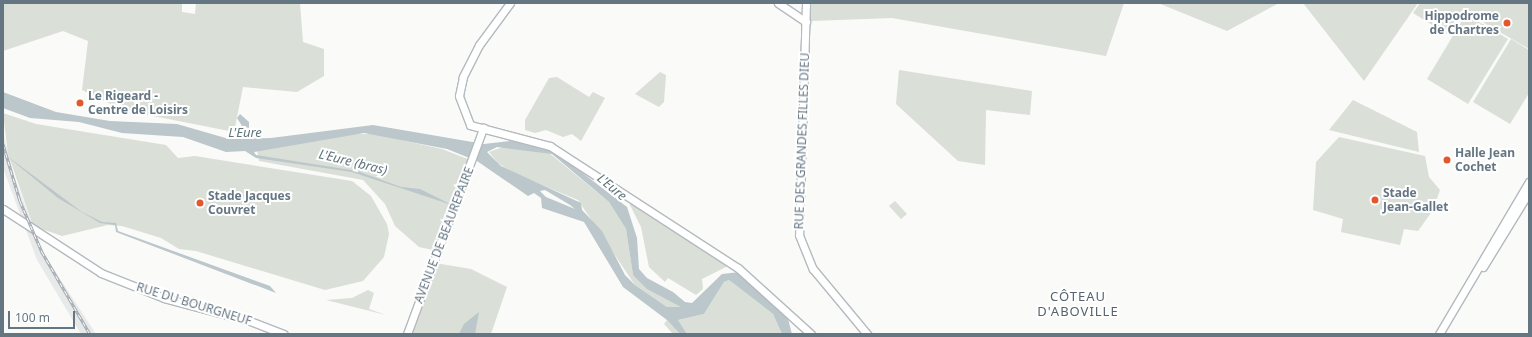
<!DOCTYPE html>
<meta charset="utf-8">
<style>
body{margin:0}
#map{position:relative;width:1532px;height:337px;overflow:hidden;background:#fafaf8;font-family:"Noto Sans",sans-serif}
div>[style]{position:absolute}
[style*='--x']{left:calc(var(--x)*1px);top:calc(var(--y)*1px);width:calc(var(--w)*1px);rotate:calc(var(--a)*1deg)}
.built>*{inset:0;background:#e8e9e9}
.green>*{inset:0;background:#dadfd7}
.water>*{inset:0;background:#bbc7cb}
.roads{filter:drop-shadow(1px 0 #b3babf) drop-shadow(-1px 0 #b3babf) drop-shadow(0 1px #b3babf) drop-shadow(0 -1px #b3babf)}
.secondary>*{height:7px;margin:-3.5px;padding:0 3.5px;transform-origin:3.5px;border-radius:3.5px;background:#fff}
.rail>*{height:3px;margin-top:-1.5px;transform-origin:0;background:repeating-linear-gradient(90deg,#fff 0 4.5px,#a2aab0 0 9px);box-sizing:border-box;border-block:1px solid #a2aab0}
.dots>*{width:11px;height:11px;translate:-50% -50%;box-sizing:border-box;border:2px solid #fff;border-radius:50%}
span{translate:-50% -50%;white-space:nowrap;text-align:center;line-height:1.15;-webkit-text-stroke:4px #fff;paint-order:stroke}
.poi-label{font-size:12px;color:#657683;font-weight:700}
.right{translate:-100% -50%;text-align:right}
.left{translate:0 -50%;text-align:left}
.street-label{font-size:12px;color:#657683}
.water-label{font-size:13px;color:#60757c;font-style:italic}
.neighbourhood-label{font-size:13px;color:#57646e;letter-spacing:1px}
.frame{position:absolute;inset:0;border:4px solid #657683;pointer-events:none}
.scale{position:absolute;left:8px;top:311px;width:67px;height:18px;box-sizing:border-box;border:2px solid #657683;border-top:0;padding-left:5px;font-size:12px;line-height:14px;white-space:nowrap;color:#657683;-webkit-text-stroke:3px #fff;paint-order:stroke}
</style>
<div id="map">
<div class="built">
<i style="clip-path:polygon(3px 132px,14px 176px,42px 251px,96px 334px,81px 334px,37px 260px,3px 168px)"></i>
</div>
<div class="green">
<i style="clip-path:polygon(3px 3px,182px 3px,182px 12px,195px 14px,196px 3px,300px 3px,303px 42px,324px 49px,324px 76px,297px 92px,243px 87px,234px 132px,123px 110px,82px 90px,88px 41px,63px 31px,3px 51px)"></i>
<i style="clip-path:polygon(811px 3px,1124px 3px,1106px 56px,892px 18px,811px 21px)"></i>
<i style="clip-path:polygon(1158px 3px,1279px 3px,1227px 31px)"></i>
<i style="clip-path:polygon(1303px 3px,1418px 3px,1364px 81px)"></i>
<i style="clip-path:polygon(1420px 3px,1529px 3px,1529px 49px,1462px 10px,1447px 34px,1413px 13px)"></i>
<i style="clip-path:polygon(1466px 14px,1508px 39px,1468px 104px,1427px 79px)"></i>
<i style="clip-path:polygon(1511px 39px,1529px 50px,1529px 93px,1510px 124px,1473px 102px)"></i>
<i style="clip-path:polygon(899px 70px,1032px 91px,1030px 115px,986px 110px,985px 165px,958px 161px,896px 104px)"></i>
<i style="clip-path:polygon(660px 72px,666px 75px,664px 102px,659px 107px,635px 94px)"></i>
<i style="clip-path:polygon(557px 77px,589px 97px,593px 92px,605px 98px,581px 141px,572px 134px,563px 137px,546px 130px,535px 133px,525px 130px,525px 120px,549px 78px)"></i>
<i style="clip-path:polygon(1353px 100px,1417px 132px,1419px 152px,1329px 130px)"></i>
<i style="clip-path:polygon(3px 113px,36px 124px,166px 145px,178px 158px,195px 156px,352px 181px,371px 196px,387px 224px,389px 234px,384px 257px,363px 281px,325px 290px,196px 251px,179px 249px,161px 238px,122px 226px,108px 225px,62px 236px,33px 226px,8px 154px)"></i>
<i style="clip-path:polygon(354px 134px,373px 134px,442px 149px,470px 160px,433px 250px,419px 247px,395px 226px,385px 204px,363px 180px,259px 161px,257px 150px)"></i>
<i style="clip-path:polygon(1339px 137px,1425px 156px,1429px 177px,1440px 190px,1433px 210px,1418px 231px,1404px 229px,1400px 245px,1341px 232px,1343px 219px,1313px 210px,1316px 162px)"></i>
<i style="clip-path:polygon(503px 147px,548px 152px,609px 202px,626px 229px,633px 275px,682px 307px,677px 309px,667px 307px,635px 285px,578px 200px,513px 173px,498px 163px,489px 152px)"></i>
<i style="clip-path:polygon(895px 201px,907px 214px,901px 219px,889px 206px)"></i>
<i style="clip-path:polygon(630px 205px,630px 203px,728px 266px,702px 279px,703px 289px,696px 295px,668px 278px,665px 282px,649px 267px,641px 227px)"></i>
<i style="clip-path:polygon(435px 263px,471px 269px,507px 287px,491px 334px,412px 334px,411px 327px)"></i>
<i style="clip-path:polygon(729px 280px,773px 314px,782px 334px,687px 334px,678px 320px,704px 314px,724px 282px)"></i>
<i style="clip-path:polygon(368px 290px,374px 293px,369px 309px,386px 315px,326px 300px,352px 298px)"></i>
<i style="clip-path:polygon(667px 320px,680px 334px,673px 334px,664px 324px)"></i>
</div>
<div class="water">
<i style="clip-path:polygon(evenodd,3px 92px,56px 112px,110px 121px,177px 124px,229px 139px,271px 138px,373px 125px,484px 144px,511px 141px,550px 148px,627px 207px,637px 238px,639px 269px,647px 278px,673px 292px,685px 302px,692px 303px,722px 274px,740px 272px,788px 319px,792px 334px,782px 334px,773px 314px,729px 280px,724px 282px,704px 314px,678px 320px,687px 334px,680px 334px,667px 320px,623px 287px,584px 222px,542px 208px,541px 198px,534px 193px,528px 196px,477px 161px,447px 149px,364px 133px,254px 152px,256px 155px,357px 171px,401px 187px,420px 189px,452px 205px,352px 172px,256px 158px,245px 151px,226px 152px,183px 137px,122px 133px,79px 122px,30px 118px,3px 108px,3px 92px,497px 147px,552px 154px,609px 202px,626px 229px,633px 275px,647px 289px,681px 307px,667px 307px,635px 285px,625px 275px,602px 231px,582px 210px,581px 203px,501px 166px,487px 152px,497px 147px,3px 92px,545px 190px,570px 205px,575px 209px,546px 197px,540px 191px,545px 190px)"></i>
<i style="clip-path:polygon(240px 114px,249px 122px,249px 128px,242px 126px,237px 118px)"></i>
<i style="clip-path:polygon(3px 153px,82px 212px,102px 222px,116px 223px,118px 231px,270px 286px,276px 293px,116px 232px,115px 225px,100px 223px,58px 198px)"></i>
<i style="clip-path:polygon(479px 312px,475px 334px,459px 334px,464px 324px)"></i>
</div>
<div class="roads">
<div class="secondary">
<i style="--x:510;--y:3;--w:52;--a:126.4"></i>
<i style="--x:479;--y:45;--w:36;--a:117"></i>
<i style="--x:463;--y:77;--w:19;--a:102"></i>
<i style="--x:459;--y:96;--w:31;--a:69"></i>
<i style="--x:470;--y:125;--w:83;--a:14.7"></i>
<i style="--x:550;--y:146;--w:224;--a:33"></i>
<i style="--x:738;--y:268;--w:98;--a:42.1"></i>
<i style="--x:778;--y:3;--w:34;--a:34"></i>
<i style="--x:806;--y:3;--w:232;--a:91.7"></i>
<i style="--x:799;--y:235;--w:37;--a:68"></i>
<i style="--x:813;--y:269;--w:85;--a:50.3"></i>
<i style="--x:3;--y:209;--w:117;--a:33.1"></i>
<i style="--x:101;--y:273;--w:68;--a:21.6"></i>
<i style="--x:164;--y:298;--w:89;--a:15"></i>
<i style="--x:250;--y:321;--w:36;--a:21"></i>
<i style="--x:1483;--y:267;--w:88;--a:-58.5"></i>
<i style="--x:407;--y:334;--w:220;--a:-69.7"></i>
<i style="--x:1439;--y:334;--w:177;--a:-59.4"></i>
</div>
</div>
<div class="rail">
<i style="--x:3;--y:144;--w:59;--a:73.4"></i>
<i style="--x:20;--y:201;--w:56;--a:66.7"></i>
<i style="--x:42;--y:252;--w:95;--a:59.7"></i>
</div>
<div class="dots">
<i style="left:1507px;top:23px;background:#e4572e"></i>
<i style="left:80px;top:103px;background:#e4572e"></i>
<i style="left:1447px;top:160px;background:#e4572e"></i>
<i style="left:1375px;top:200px;background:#e4572e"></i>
<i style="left:200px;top:203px;background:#e4572e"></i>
</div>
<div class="poi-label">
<span class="right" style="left:1499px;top:23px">Hippodrome<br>de Chartres</span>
<span class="left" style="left:88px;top:103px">Le Rigeard -<br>Centre de Loisirs</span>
<span class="left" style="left:1455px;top:160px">Halle Jean<br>Cochet</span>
<span class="left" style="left:1383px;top:200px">Stade<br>Jean-Gallet</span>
<span class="left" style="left:208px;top:203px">Stade Jacques<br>Couvret</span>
</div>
<div class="street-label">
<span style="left:802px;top:141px;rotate:-88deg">RUE DES GRANDES FILLES DIEU</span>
<span style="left:444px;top:235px;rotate:-69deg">AVENUE DE BEAUREPAIRE</span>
<span style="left:194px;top:304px;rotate:17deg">RUE DU BOURGNEUF</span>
</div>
<div class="water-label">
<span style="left:245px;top:132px">L'Eure</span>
<span style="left:353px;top:162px;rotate:14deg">L'Eure (bras)</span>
<span style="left:612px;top:187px;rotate:40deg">L'Eure</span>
</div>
<div class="neighbourhood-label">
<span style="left:1078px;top:304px">CÔTEAU<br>D'ABOVILLE</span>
</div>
<div class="frame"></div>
<div class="scale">100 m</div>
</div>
